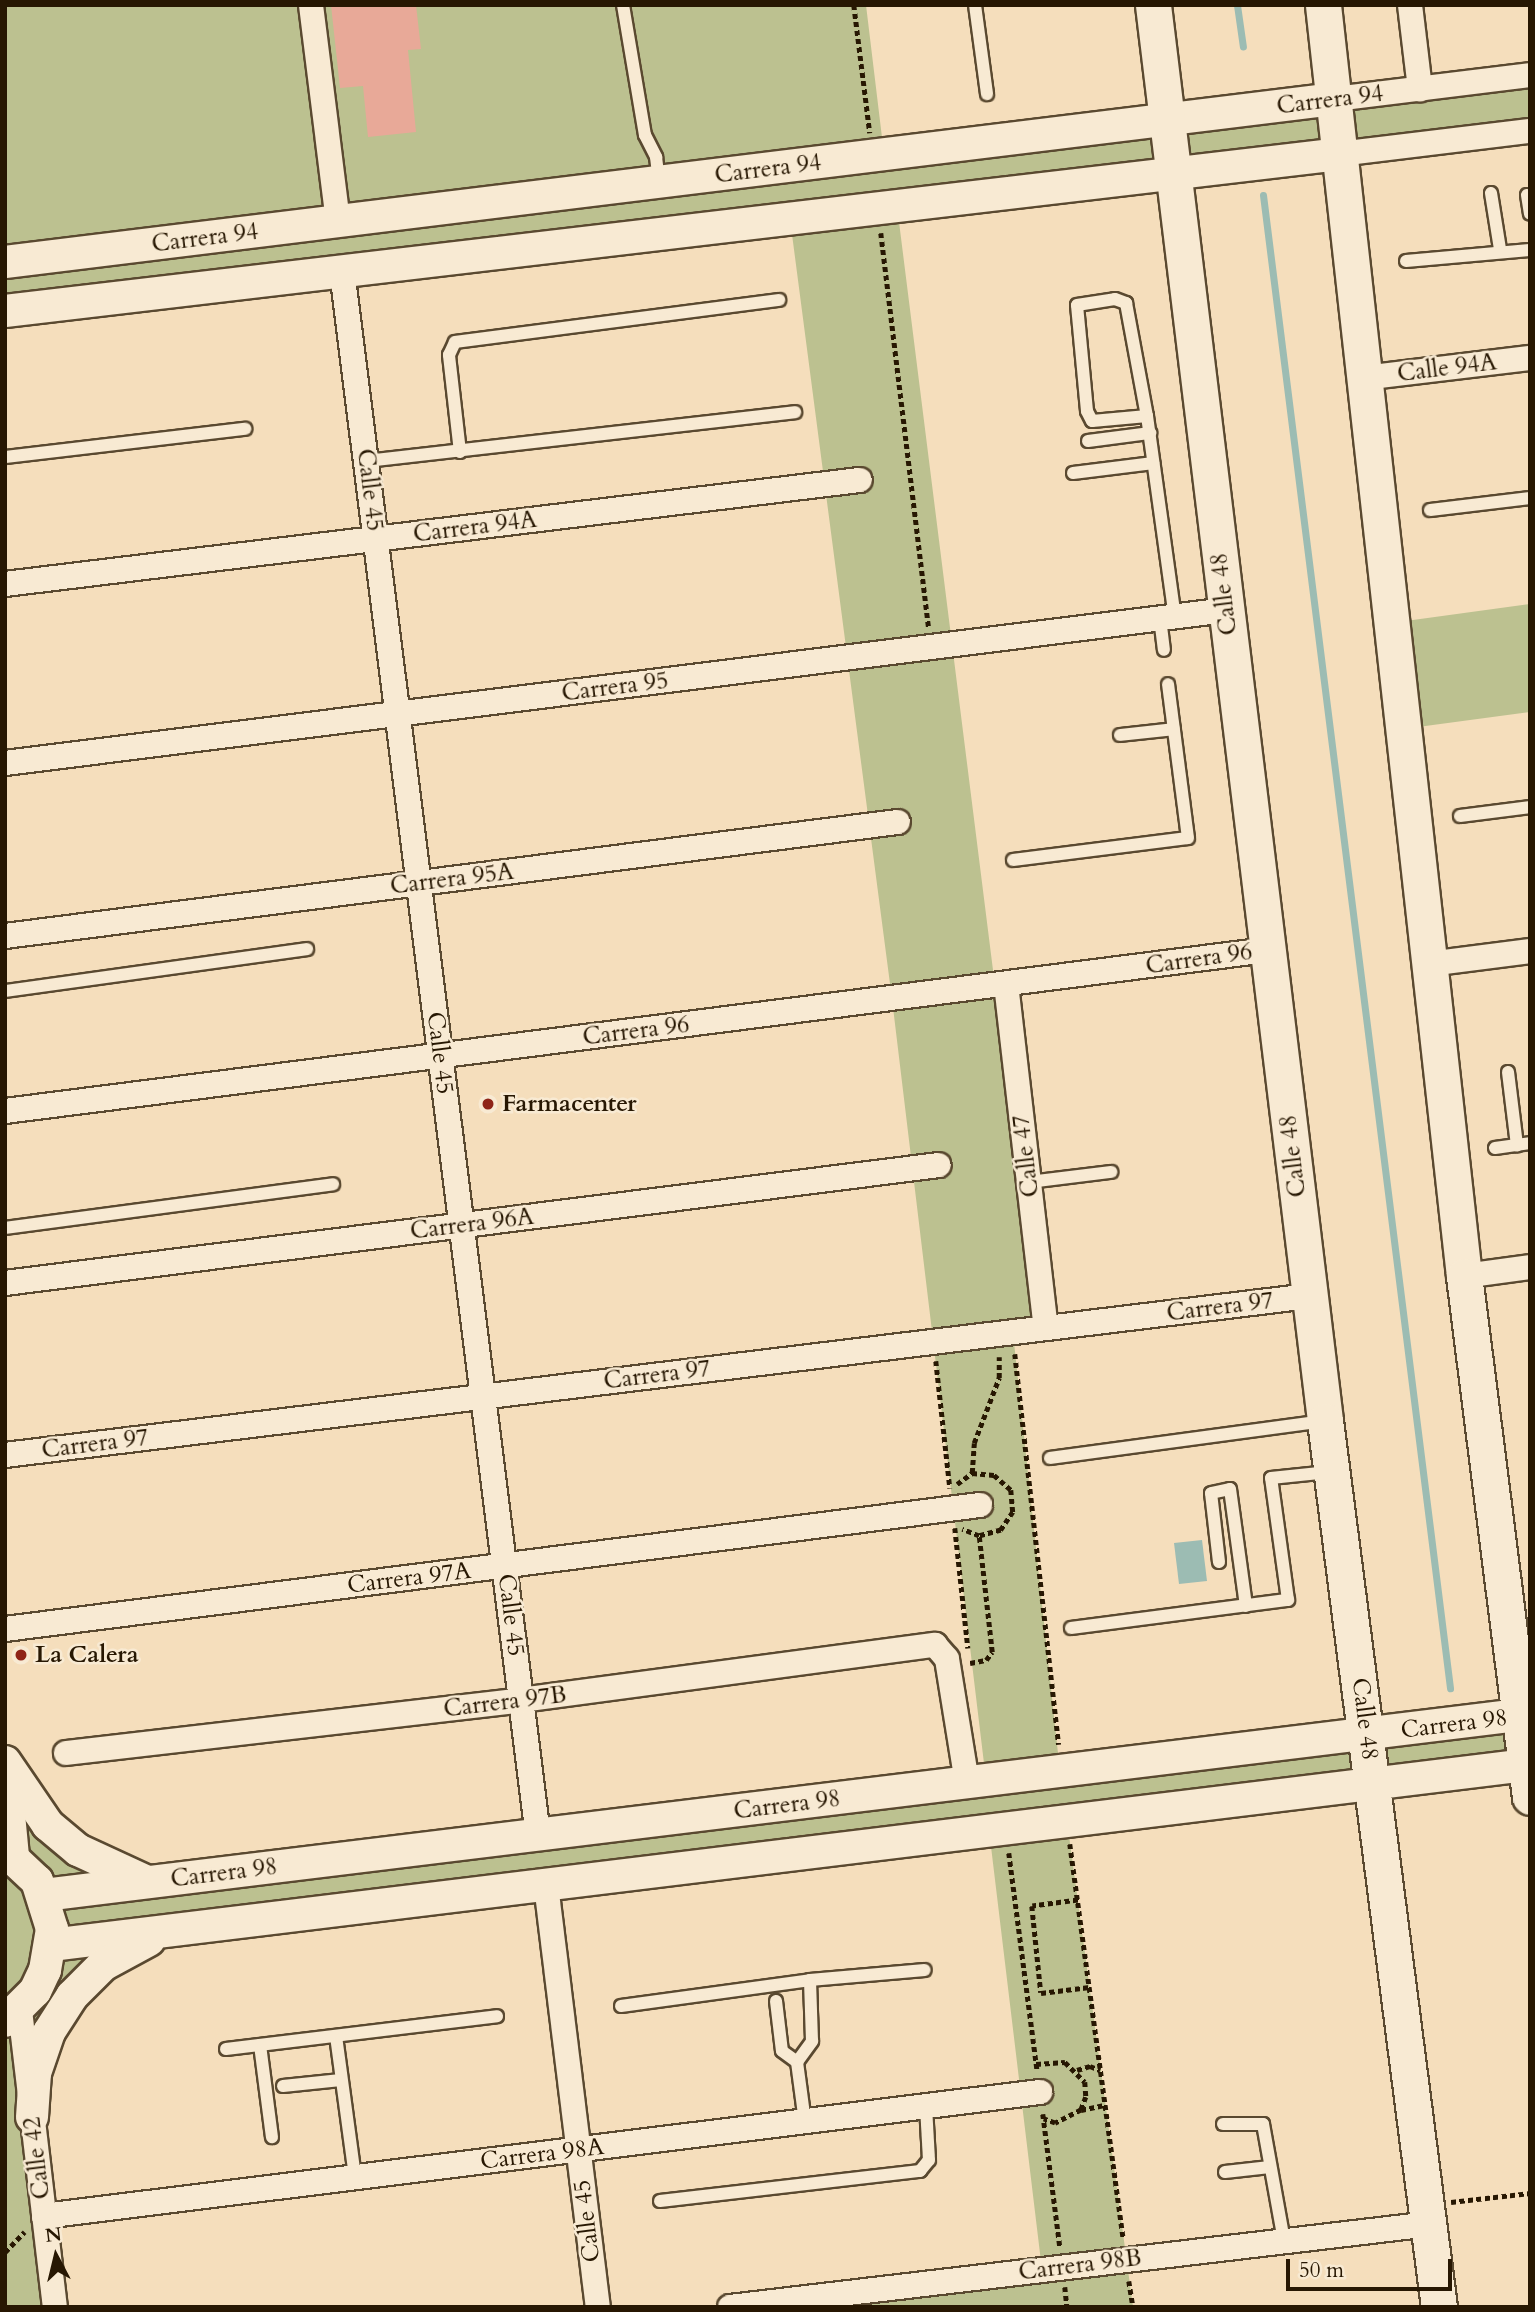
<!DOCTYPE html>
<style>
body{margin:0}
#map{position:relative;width:1535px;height:2312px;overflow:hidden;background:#f5debc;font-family:Cardo,serif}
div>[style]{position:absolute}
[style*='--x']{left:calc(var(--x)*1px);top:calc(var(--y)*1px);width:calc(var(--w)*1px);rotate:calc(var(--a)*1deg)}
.green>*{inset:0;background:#bcc190}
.water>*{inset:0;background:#9cbcb3}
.stream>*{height:7px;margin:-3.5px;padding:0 3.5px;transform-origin:3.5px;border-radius:3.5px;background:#9cbcb3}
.building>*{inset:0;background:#e8a998}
.path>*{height:4.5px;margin-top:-2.25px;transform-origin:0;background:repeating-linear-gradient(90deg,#271702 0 5px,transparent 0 8.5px)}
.roads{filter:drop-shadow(2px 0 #5a4930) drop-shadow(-2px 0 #5a4930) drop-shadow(0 2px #5a4930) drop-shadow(0 -2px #5a4930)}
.service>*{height:12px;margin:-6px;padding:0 6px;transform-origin:6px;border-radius:6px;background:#f8ead3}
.minor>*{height:24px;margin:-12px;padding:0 12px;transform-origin:12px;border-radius:12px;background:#f8ead3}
.tertiary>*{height:32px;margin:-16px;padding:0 16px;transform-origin:16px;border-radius:16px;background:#f8ead3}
.secondary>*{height:35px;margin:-17.5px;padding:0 17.5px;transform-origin:17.5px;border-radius:17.5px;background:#f8ead3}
.dots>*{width:19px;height:19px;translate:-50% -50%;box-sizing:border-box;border:4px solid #f8ead3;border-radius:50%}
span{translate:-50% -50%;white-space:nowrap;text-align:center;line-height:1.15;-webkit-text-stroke:5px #f8ead3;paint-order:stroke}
.street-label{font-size:24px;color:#271702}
.poi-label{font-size:24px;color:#271702;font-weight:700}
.left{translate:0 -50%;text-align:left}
.frame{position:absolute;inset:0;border:7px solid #271702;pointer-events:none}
.north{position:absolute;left:21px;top:2221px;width:70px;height:70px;-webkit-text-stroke:5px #f8ead3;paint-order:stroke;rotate:353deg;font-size:19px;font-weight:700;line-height:28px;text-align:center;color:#271702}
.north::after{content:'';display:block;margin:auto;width:24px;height:32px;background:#271702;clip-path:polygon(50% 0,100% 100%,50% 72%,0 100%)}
.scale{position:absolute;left:1286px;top:2259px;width:166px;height:32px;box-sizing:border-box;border:4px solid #271702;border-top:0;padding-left:9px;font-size:21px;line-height:24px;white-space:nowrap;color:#271702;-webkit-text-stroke:5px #f8ead3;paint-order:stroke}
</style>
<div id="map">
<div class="green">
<i style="clip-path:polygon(5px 5px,866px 5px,884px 154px,1530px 75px,1530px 131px,897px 206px,995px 986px,1046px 1328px,1013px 1333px,1060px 1772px,1530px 1714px,1530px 1765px,1067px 1821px,1133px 2307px,730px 2307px,1042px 2270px,989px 1830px,181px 1929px,103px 1965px,35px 2073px,55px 2307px,5px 2307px,5px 1762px,24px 1795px,149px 1883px,986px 1780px,892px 999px,790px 219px,5px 323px)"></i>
<i style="clip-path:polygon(1530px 604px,1530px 712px,1403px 729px,1391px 623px)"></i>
</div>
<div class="water">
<i style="clip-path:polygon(1202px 1540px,1207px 1581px,1179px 1584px,1174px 1543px)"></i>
</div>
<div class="stream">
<i style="--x:1237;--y:5;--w:42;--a:81.9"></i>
<i style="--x:1263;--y:195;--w:1505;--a:82.86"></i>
</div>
<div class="building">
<i style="clip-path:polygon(331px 5px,416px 5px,421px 49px,408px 50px,416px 132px,368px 137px,363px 86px,340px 88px)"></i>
</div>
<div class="path">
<i style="--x:854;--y:5;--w:129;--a:82.9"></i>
<i style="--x:881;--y:233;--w:397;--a:83.1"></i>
<i style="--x:1015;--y:1354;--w:393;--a:83.6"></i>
<i style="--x:936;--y:1361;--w:128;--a:83.7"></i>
<i style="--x:972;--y:1473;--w:30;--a:-86"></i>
<i style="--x:974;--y:1443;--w:70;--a:-69"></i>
<i style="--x:999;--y:1378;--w:21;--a:-90"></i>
<i style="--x:957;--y:1484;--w:19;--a:-36"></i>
<i style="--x:972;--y:1473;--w:22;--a:5"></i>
<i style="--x:994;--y:1475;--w:23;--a:41"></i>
<i style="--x:1011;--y:1490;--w:22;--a:85"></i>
<i style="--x:1013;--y:1512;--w:22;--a:124"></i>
<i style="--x:1001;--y:1530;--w:23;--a:165"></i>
<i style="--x:979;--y:1536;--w:18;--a:-158"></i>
<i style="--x:955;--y:1528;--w:121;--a:83.8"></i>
<i style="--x:970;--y:1663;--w:16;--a:-11"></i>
<i style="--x:986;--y:1660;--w:10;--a:-53"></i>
<i style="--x:992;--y:1652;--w:116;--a:-96.4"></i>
<i style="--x:1070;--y:1844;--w:398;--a:82.3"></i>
<i style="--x:1009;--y:1853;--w:219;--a:82.6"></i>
<i style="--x:1078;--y:1900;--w:46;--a:172.6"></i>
<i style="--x:1032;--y:1906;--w:87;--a:84.1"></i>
<i style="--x:1041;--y:1993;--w:49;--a:-7"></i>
<i style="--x:1036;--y:2064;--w:29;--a:-4"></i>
<i style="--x:1065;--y:2062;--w:28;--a:45"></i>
<i style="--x:1085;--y:2082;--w:15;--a:86"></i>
<i style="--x:1086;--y:2097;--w:14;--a:111"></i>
<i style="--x:1081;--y:2110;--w:29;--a:153"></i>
<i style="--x:1055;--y:2123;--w:12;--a:-160"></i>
<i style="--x:1077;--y:2070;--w:14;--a:-17"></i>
<i style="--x:1090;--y:2066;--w:11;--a:22"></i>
<i style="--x:1081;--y:2110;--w:25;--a:-12"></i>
<i style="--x:1043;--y:2114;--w:134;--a:82.7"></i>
<i style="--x:1451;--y:2202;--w:80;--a:-6.5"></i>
<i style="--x:5;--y:2252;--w:28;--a:-46"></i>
<i style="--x:1129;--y:2281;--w:26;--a:81"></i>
<i style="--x:1065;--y:2287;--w:20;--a:84"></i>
<i style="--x:1090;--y:2307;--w:17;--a:0"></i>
</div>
<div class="roads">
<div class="service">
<i style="--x:623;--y:5;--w:132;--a:80.4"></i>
<i style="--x:645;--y:135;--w:25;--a:63"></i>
<i style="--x:656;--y:157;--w:25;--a:83"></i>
<i style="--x:975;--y:5;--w:90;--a:82.3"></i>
<i style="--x:1491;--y:193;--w:57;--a:80.9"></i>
<i style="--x:1527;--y:195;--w:19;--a:81"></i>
<i style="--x:1406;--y:261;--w:124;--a:-5.1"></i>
<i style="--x:1147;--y:416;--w:55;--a:174.8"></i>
<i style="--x:1092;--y:421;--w:11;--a:-117"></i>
<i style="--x:1087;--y:411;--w:106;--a:-95.4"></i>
<i style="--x:1077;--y:305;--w:38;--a:-9"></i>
<i style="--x:1115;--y:299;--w:12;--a:20"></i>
<i style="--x:1126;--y:303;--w:115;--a:79.5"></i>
<i style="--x:1147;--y:416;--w:203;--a:82.1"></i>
<i style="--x:1088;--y:441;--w:63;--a:-7.4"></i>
<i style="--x:460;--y:452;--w:98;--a:-96.5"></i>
<i style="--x:449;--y:355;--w:14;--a:-65"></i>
<i style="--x:455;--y:342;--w:327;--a:-7.4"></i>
<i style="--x:5;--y:457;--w:242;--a:-6.7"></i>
<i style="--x:366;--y:461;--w:432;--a:-6.5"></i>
<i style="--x:1073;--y:473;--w:81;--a:-7.1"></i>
<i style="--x:1430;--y:510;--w:101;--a:-6.8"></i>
<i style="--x:1160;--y:618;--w:32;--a:83"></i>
<i style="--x:1120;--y:735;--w:54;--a:-6.3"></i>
<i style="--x:1460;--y:816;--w:71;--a:-7.3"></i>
<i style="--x:1013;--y:860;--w:176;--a:-7.2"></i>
<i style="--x:1188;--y:838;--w:155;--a:-97.4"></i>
<i style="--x:5;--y:991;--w:305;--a:-7.9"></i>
<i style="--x:1508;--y:1072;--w:74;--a:83"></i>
<i style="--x:1495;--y:1148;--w:35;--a:-8"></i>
<i style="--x:1029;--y:1182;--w:83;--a:-7"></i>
<i style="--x:5;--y:1228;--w:331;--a:-7.6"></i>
<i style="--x:1050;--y:1458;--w:276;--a:-7.7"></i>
<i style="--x:1219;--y:1562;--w:69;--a:-96.6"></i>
<i style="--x:1211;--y:1493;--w:19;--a:-12"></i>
<i style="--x:1230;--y:1489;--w:118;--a:82.2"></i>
<i style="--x:1071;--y:1628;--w:219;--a:-7.4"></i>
<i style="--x:1288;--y:1600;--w:123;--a:-97.9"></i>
<i style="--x:1271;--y:1478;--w:58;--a:-5.9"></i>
<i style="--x:776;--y:2001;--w:50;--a:83.2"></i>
<i style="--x:782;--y:2051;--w:19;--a:36"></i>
<i style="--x:621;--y:2006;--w:191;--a:-7.8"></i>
<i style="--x:810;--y:1980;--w:115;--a:-5"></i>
<i style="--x:336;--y:2036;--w:142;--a:82.3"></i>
<i style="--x:260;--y:2045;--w:93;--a:82.6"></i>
<i style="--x:226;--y:2049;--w:273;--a:-6.9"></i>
<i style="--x:283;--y:2086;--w:58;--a:-5.9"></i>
<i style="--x:805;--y:2122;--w:61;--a:-97.6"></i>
<i style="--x:797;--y:2062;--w:26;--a:-54"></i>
<i style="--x:812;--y:2041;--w:61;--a:-91.9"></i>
<i style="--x:1223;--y:2124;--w:40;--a:0"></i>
<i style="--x:1263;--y:2124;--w:119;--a:79.8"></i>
<i style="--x:1225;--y:2172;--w:45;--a:-6.3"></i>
<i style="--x:660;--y:2201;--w:262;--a:-6.6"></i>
<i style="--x:920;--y:2171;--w:14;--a:-51"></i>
<i style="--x:929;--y:2160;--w:53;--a:-93.2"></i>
</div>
<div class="minor">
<i style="--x:311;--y:5;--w:218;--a:82.9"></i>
<i style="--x:1410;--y:5;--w:85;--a:83.2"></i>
<i style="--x:1335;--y:99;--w:196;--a:-7"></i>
<i style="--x:1339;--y:154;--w:192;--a:-6.9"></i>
<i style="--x:342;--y:271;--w:1576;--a:82.86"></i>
<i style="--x:1364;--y:378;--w:167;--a:-6.9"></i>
<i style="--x:5;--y:584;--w:861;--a:-6.94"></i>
<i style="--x:5;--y:763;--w:1231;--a:-7.14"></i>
<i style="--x:5;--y:936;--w:900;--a:-7.28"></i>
<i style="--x:1429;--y:964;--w:102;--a:-7.3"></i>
<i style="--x:1006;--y:984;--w:346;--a:83.4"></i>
<i style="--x:5;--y:1111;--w:1272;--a:-7.27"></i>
<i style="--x:1464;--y:1276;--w:67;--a:-7.8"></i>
<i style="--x:5;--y:1283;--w:941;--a:-7.2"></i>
<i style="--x:5;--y:1455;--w:1315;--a:-6.95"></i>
<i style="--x:5;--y:1629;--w:983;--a:-7.25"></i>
<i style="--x:66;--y:1753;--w:458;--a:-6.6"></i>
<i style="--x:521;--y:1700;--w:418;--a:-7.6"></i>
<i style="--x:935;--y:1645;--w:18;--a:49"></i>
<i style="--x:947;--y:1659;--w:126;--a:80.8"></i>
<i style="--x:546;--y:1885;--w:425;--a:83"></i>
<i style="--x:20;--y:2010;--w:299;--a:83.3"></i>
<i style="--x:44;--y:2216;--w:1004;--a:-7.1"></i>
<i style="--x:730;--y:2307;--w:705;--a:-6.76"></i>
</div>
<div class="tertiary">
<i style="--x:5;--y:262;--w:1340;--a:-6.99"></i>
<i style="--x:5;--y:311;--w:1343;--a:-6.71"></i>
<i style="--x:5;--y:1762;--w:76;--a:55.7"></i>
<i style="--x:48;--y:1825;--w:39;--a:40"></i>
<i style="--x:78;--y:1850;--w:74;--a:24.8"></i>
<i style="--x:5;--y:1772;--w:85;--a:84.6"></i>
<i style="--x:5;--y:1851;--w:44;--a:43.2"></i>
<i style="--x:37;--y:1881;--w:50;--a:72.6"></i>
<i style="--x:52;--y:1929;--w:42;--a:99.7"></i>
<i style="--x:45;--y:1970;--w:23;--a:115"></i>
<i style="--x:35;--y:1991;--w:42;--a:135"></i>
<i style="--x:44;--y:1895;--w:1486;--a:-6.96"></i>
<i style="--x:51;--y:1945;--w:1485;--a:-6.96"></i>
<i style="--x:32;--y:2117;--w:44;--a:-86.1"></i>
<i style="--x:35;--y:2073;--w:43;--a:-71.1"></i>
<i style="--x:49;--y:2032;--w:43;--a:-57.4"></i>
<i style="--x:72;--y:1996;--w:44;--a:-45"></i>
<i style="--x:103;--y:1965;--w:52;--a:-28.5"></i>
</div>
<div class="secondary">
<i style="--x:1153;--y:5;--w:1426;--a:83.07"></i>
<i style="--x:1325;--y:1421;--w:893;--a:82.67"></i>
<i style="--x:1323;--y:5;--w:1279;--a:83.67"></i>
<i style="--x:1464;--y:1276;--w:525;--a:82.78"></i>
</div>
</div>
<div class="dots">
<i style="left:488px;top:1104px;background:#8f2418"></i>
<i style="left:21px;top:1655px;background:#8f2418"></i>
</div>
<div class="street-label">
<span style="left:1330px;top:100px;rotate:-7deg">Carrera 94</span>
<span style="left:768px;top:169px;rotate:-7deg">Carrera 94</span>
<span style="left:205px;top:238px;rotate:-7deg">Carrera 94</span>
<span style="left:1447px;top:368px;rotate:-7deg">Calle 94A</span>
<span style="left:370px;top:490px;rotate:83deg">Calle 45</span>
<span style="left:475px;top:527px;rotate:-7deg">Carrera 94A</span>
<span style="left:1224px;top:594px;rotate:-97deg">Calle 48</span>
<span style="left:615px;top:687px;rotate:-7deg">Carrera 95</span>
<span style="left:452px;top:879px;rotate:-7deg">Carrera 95A</span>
<span style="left:1199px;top:959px;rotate:-8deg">Carrera 96</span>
<span style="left:636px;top:1031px;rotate:-7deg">Carrera 96</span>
<span style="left:440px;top:1053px;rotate:83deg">Calle 45</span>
<span style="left:1026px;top:1156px;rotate:-97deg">Calle 47</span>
<span style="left:1293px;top:1156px;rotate:-97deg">Calle 48</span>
<span style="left:472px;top:1224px;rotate:-7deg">Carrera 96A</span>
<span style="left:1220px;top:1307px;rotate:-7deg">Carrera 97</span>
<span style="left:657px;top:1375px;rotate:-7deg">Carrera 97</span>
<span style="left:95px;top:1444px;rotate:-7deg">Carrera 97</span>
<span style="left:409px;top:1578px;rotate:-7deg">Carrera 97A</span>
<span style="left:511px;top:1615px;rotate:83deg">Calle 45</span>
<span style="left:505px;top:1702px;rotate:-7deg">Carrera 97B</span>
<span style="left:1365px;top:1719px;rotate:83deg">Calle 48</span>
<span style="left:1454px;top:1724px;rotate:-7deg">Carrera 98</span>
<span style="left:787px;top:1805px;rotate:-7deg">Carrera 98</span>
<span style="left:224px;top:1873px;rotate:-7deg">Carrera 98</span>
<span style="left:542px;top:2154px;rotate:-7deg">Carrera 98A</span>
<span style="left:37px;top:2158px;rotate:-97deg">Calle 42</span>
<span style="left:587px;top:2221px;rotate:-97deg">Calle 45</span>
<span style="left:1080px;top:2265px;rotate:-7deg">Carrera 98B</span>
</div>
<div class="poi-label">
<span class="left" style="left:502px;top:1104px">Farmacenter</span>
<span class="left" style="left:35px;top:1655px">La Calera</span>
</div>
<div class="frame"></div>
<div class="north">N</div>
<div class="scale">50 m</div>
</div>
